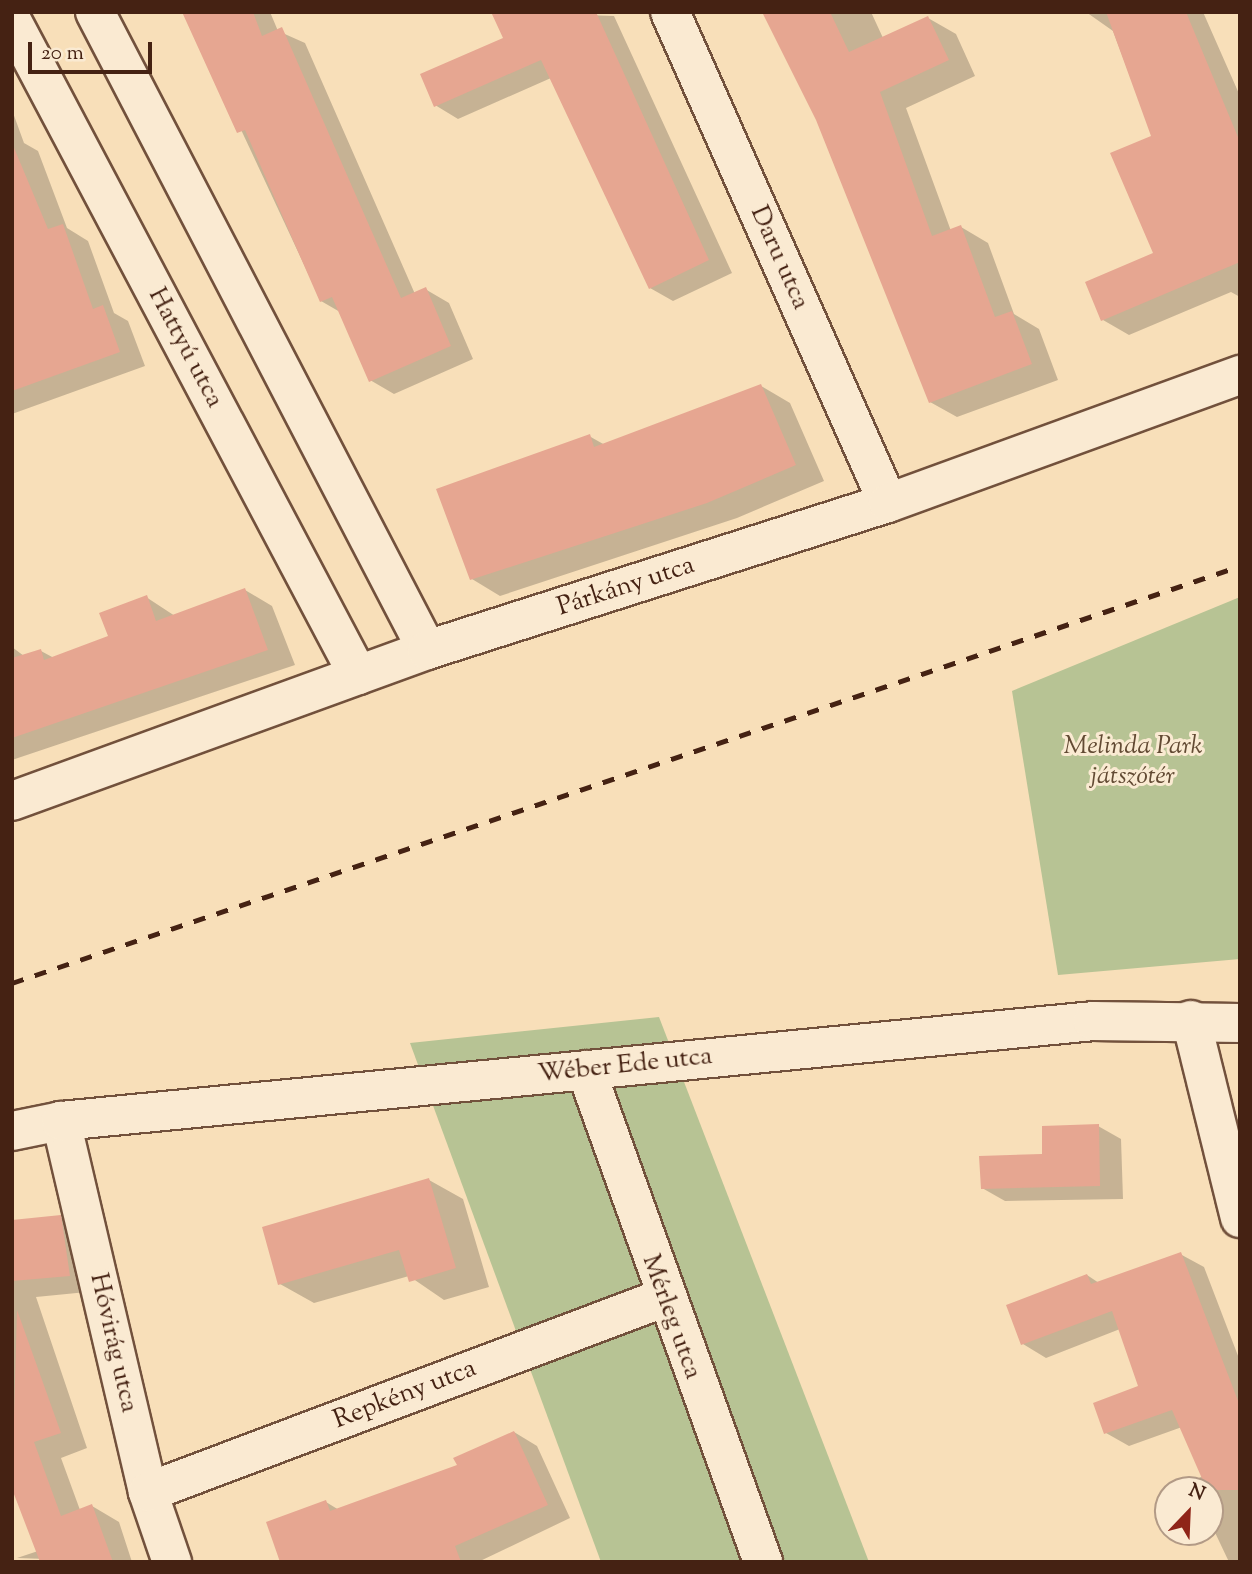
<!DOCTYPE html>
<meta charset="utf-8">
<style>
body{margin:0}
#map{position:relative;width:1252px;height:1574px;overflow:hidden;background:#f8dfb9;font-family:"Sorts Mill Goudy",serif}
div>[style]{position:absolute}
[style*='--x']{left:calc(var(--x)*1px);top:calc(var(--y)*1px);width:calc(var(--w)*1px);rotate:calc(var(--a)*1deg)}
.green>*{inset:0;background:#b7c394}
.shadow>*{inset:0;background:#0003}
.building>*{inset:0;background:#e6a691}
.roads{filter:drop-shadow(2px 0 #72513c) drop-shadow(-2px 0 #72513c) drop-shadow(0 2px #72513c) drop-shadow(0 -2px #72513c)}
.minor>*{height:38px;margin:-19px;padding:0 19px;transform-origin:19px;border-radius:19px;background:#faead2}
.tertiary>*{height:38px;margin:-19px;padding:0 19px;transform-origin:19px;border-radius:19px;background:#faead2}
.rail>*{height:5px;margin-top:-2.5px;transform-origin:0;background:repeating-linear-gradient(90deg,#452213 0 12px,transparent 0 24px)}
span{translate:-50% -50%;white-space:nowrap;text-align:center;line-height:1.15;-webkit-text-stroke:6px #faead2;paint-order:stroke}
.street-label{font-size:26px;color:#452213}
.park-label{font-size:26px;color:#624a33;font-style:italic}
.frame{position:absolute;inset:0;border:14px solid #452213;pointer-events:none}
.north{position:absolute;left:1154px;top:1476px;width:70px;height:70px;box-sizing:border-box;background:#faead2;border:2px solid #b29a86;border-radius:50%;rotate:23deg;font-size:19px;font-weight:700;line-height:28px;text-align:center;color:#452213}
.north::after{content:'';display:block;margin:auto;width:24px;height:32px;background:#8f2418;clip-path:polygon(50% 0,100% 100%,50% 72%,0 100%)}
.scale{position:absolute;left:28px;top:42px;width:124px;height:32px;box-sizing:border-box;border:4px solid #452213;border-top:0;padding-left:9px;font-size:21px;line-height:24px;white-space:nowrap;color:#452213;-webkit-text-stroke:5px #faead2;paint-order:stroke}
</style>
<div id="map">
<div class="green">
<i style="clip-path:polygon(1240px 597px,1240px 959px,1058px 975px,1012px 691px)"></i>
<i style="clip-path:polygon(659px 1017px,869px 1562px,601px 1562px,410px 1043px)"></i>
</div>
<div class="shadow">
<i style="clip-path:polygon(186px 12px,270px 12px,278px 31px,305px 43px,415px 294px,425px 289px,449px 303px,473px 359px,394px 394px,370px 380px,340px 312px,321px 301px)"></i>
<i style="clip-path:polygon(493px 12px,614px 16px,732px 273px,673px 301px,650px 288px,551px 78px,458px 119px,435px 105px,505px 39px)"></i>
<i style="clip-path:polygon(764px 12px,871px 12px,883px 38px,928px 18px,956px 34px,975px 76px,906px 108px,951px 231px,961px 227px,988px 243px,1014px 314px,1039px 329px,1058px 380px,957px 417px,930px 402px,818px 119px)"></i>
<i style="clip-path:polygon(1086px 12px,1203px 12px,1240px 96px,1240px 297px,1231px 292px,1129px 335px,1103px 320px,1155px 254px,1153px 137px,1113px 31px)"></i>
<i style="clip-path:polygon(12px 110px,24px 143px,38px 151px,67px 228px,88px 241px,114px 313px,128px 321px,145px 366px,12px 414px)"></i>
<i style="clip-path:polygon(761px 386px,790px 403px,824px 481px,737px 518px,500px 596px,472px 579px,589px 436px,605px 445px)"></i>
<i style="clip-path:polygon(245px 590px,272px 606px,295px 665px,12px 760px,12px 647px,24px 656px,41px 651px,54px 658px,110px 637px,146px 597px,175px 616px)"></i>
<i style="clip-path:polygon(1098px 1126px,1121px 1139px,1123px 1199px,1005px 1201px,982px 1188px)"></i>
<i style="clip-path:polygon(429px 1180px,463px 1199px,489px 1287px,444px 1300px,409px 1276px,314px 1303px,280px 1284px)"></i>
<i style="clip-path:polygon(60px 1217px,88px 1233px,97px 1291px,36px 1297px,87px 1448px,61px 1458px,80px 1510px,92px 1506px,119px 1522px,132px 1562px,17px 1558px,38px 1551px,12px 1484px,12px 1222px)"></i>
<i style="clip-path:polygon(1180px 1254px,1204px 1267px,1240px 1361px,1240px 1562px,1229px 1562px,1210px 1522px,1210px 1490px,1194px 1490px,1190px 1482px,1203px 1476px,1182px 1427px,1129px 1446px,1106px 1433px,1141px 1387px,1120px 1329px,1046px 1358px,1023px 1344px,1087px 1275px,1099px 1283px)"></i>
<i style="clip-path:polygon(514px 1432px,537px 1446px,570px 1518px,478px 1562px,282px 1562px,326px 1502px,339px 1510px,459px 1466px)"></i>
</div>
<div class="building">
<i style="clip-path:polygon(182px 12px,253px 12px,262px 36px,282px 27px,401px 298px,426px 287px,451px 346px,369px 382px,332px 297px,320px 302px,245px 130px,237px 133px)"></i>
<i style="clip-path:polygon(491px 12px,596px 12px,709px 260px,649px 289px,541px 60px,434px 107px,420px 74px,503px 38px)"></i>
<i style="clip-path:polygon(762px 12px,830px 12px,849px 52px,928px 16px,949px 60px,880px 92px,932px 236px,961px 225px,995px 317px,1012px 311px,1032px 364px,929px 403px,816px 120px)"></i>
<i style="clip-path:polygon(1106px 12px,1186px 12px,1240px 142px,1240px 262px,1101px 321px,1085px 282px,1153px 253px,1110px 153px,1151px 136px)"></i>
<i style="clip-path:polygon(12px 143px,48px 229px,63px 224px,93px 309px,103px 305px,120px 352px,12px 391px)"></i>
<i style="clip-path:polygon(761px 384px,796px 465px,707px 503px,470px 580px,436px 489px,590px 434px,594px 447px)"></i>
<i style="clip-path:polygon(245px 588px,268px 650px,12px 738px,12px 658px,41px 649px,44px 660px,108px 636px,99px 613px,147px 595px,156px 621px)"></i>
<i style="clip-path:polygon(1099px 1124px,1100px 1186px,981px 1189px,979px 1156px,1042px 1154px,1042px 1126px)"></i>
<i style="clip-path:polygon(429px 1178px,456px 1268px,409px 1282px,399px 1250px,278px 1285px,262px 1227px)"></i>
<i style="clip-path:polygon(61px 1215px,70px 1276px,12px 1281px,12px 1220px)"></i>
<i style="clip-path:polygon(1181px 1252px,1240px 1406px,1240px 1490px,1207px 1490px,1172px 1410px,1104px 1434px,1093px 1403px,1138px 1386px,1112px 1311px,1021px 1345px,1006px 1305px,1087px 1274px,1091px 1284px)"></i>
<i style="clip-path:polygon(17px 1310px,61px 1433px,34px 1442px,61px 1516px,92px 1504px,113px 1562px,40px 1562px,12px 1489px)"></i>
<i style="clip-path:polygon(514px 1431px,548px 1505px,455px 1546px,461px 1562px,280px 1562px,266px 1522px,326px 1500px,330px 1511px,457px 1465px,453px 1458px)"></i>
</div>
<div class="roads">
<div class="minor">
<i style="--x:95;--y:12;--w:719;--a:62.51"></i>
<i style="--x:670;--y:12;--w:537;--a:66.06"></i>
<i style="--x:12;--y:21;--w:740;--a:62.12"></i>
<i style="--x:12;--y:801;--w:442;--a:-20"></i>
<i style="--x:427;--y:650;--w:484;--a:-17.7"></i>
<i style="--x:888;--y:503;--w:375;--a:-20"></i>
<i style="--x:1191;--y:1020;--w:204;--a:76.1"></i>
<i style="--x:586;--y:1070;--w:523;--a:70.21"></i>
<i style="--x:61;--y:1121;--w:381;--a:76.8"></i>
<i style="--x:148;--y:1492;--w:74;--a:71.1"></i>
<i style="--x:148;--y:1492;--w:550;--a:-20.64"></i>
</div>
<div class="tertiary">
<i style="--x:12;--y:1131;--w:50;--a:-11.5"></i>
<i style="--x:61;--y:1121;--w:1037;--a:-5.53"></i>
<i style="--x:1093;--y:1021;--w:147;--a:0.8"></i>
</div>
</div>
<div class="rail">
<i style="--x:12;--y:983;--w:1297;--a:-18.76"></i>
</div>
<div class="street-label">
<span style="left:779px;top:258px;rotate:66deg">Daru utca</span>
<span style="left:185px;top:348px;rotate:62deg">Hattyú utca</span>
<span style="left:626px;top:587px;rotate:-18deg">Párkány utca</span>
<span style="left:625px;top:1066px;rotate:-6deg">Wéber Ede utca</span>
<span style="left:671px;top:1317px;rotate:70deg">Mérleg utca</span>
<span style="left:113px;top:1343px;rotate:77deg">Hóvirág utca</span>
<span style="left:405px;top:1395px;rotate:-21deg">Repkény utca</span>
</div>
<div class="park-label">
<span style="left:1133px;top:762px">Melinda Park<br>játszótér</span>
</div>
<div class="frame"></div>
<div class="north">N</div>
<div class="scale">20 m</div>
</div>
